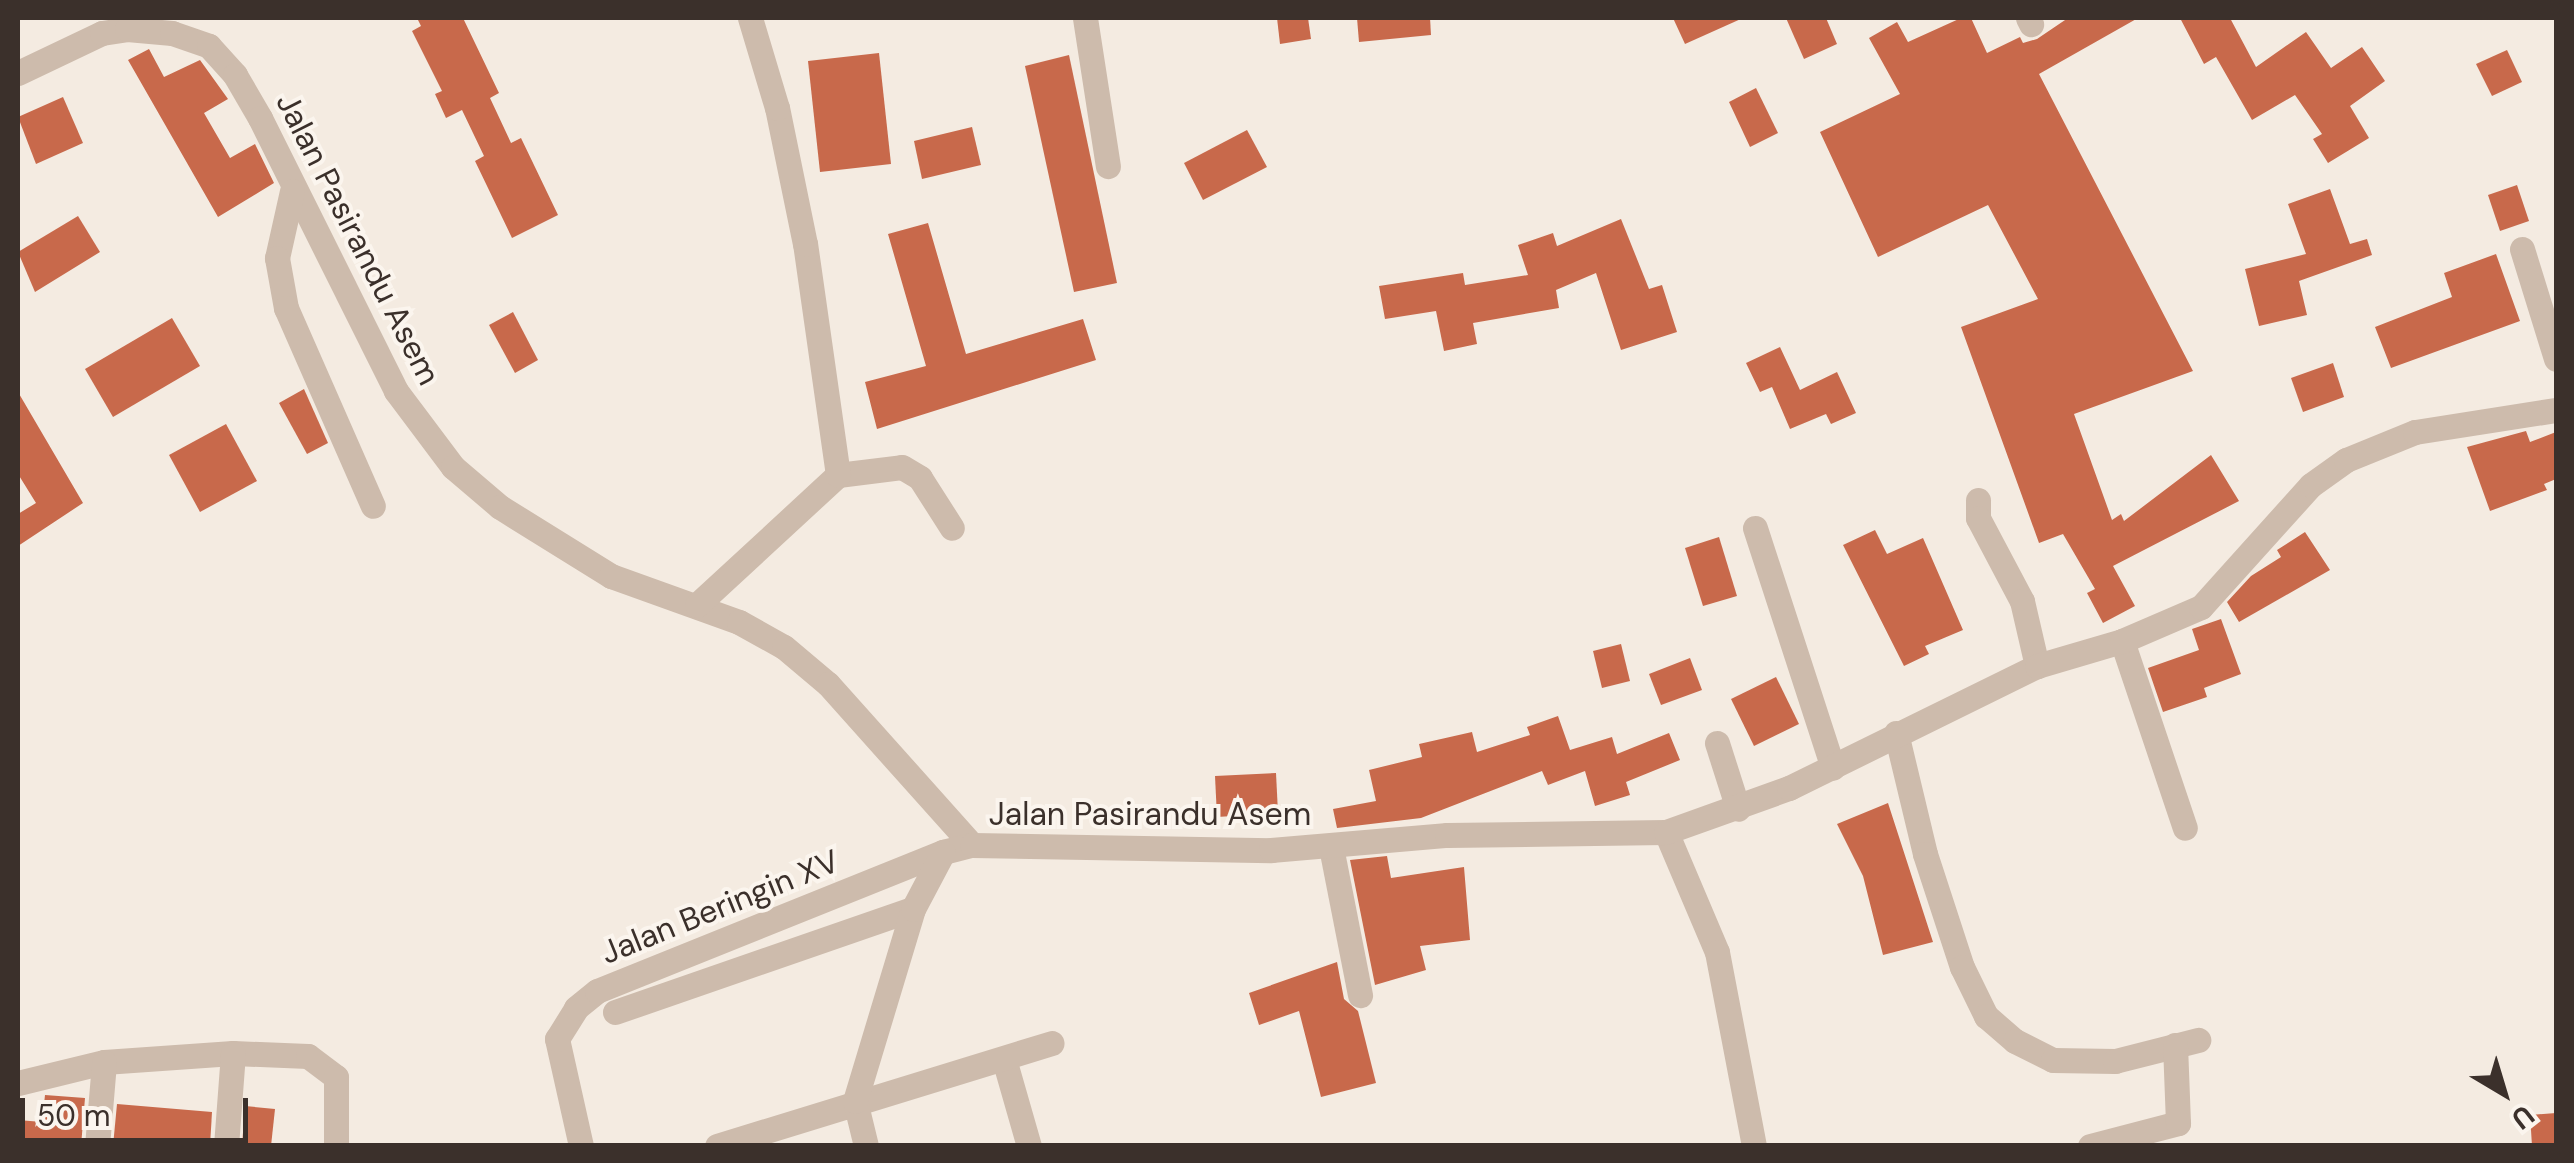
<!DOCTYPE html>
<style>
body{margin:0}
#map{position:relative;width:2574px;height:1163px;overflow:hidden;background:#f4ebe1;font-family:"DM Sans",sans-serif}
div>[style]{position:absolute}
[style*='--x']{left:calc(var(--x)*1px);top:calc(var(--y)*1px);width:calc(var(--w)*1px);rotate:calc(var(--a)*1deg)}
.building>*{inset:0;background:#c8694b}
.street>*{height:25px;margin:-12.5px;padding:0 12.5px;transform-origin:12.5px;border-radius:12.5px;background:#cdbbac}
span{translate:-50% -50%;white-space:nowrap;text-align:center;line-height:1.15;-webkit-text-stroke:8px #fbf5ee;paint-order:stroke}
.street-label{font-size:32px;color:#3b302b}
.frame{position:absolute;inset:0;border:20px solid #3b302b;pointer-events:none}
.north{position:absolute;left:2454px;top:1043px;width:100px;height:100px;-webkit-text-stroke:8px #fbf5ee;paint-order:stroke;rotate:142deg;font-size:28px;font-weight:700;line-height:40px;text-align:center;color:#3b302b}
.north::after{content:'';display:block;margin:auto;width:35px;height:45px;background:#3b302b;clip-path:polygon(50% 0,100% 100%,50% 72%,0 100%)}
.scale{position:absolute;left:20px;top:1098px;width:228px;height:45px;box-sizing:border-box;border:5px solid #3b302b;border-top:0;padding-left:12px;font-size:30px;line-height:35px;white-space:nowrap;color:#3b302b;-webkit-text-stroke:8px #fbf5ee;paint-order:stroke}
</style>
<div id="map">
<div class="building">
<i style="clip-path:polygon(417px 18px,463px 18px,499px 93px,490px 98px,511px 143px,521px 138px,558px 215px,512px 238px,475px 161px,484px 156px,462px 110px,446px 118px,435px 94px,442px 91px,412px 31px,421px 26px)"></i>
<i style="clip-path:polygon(1277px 18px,1308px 18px,1311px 39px,1280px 44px)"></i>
<i style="clip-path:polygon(1357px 18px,1430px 18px,1431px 35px,1359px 42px)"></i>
<i style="clip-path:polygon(1673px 18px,1743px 18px,1685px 44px)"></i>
<i style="clip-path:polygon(1786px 18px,1826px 18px,1837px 44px,1804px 59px)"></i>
<i style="clip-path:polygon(1961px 18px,1971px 18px,1987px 53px,2020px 37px,2023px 43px,2037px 39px,2068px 18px,2138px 18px,2039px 74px,2193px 371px,2074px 414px,2112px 520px,2121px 514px,2124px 521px,2211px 455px,2239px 501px,2113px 566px,2135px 606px,2103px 623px,2087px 593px,2095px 589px,2063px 534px,2039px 543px,1961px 327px,2038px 299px,1988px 205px,1878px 257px,1820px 132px,1900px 94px,1869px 38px,1897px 22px,1908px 42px)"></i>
<i style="clip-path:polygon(2180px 18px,2230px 18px,2256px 67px,2306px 32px,2331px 68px,2362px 47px,2385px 81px,2350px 106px,2369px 138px,2328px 163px,2313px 139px,2322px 134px,2295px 95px,2252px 120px,2216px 57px,2204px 64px)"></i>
<i style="clip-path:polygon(149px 49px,164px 77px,200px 60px,228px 99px,204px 113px,230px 158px,255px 144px,274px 183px,218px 217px,128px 60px)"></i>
<i style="clip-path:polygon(2507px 50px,2522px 82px,2492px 96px,2476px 64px)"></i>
<i style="clip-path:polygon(879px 53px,891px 164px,820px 172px,808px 61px)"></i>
<i style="clip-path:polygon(1069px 55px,1117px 283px,1074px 292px,1025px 66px)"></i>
<i style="clip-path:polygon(1756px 88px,1778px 133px,1750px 147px,1729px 102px)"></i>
<i style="clip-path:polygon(63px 97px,83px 143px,36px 164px,18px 117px)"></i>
<i style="clip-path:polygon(972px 127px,981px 165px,922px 179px,914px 141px)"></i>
<i style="clip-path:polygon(1247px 130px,1267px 167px,1203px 200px,1184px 163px)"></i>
<i style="clip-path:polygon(2517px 185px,2529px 221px,2500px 231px,2488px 195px)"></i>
<i style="clip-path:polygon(2330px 189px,2350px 244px,2367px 239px,2372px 255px,2299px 281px,2307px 315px,2259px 326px,2245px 269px,2306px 254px,2288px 204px)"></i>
<i style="clip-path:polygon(78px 216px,100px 252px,35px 292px,18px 252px)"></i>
<i style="clip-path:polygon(1621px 219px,1649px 289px,1662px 285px,1677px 332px,1621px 350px,1596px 273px,1556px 290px,1559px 308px,1473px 323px,1477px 344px,1444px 351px,1436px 311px,1385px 319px,1379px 286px,1463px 273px,1465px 285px,1528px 275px,1518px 245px,1553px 233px,1557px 246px)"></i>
<i style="clip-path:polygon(928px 223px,966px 354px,1083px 319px,1096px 360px,877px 429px,865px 382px,926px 366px,888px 234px)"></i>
<i style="clip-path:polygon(2496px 254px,2520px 321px,2391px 368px,2375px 327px,2452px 297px,2444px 273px)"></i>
<i style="clip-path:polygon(513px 312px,538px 360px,515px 373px,489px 325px)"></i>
<i style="clip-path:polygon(172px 318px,200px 366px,113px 417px,85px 369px)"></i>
<i style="clip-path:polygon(1780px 347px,1800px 390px,1837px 372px,1856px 413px,1831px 424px,1826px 414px,1790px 429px,1772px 387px,1760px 392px,1746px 363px)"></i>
<i style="clip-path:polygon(2333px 363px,2344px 397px,2303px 412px,2291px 378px)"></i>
<i style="clip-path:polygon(304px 389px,328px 443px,307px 454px,279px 403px)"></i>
<i style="clip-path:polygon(18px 392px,83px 503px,18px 546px,18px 514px,36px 503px,18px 474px)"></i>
<i style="clip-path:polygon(226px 424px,257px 481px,200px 512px,169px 455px)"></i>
<i style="clip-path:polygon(2526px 431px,2530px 442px,2556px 432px,2556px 479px,2544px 484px,2547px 490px,2490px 511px,2467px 447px)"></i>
<i style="clip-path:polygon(1875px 530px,1887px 554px,1923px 538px,1963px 630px,1925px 646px,1929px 654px,1904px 666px,1843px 545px)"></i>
<i style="clip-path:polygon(2305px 532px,2330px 570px,2239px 622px,2227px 602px,2251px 576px,2281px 557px,2277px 550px)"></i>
<i style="clip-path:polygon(1719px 537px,1737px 596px,1703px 606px,1685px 548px)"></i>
<i style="clip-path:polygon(2221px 619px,2241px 674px,2204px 688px,2207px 697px,2163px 712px,2148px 668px,2199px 650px,2192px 629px)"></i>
<i style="clip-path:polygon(1621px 644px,1630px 681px,1602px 688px,1593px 651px)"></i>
<i style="clip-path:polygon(1690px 658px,1702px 690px,1661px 705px,1649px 674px)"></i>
<i style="clip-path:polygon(1776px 677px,1799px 724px,1754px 746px,1731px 699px)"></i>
<i style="clip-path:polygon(1558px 716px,1570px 750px,1612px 737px,1617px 754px,1669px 733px,1680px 760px,1626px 782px,1630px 795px,1595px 806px,1585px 771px,1548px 785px,1542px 771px,1421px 818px,1337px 828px,1333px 809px,1376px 801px,1369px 770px,1422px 757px,1419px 744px,1472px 732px,1477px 752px,1530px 735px,1527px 727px)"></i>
<i style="clip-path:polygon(1276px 773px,1278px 813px,1217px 817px,1215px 776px)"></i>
<i style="clip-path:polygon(1888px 803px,1933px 942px,1883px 955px,1863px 876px,1837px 824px)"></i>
<i style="clip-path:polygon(1387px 856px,1391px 878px,1464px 867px,1470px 940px,1420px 946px,1426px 970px,1375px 985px,1350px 860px)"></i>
<i style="clip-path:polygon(1337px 962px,1344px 999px,1358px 1011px,1376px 1083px,1321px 1097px,1299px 1011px,1259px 1025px,1249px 993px)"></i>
<i style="clip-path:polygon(45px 1095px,85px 1098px,81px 1146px,18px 1146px,18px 1120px,42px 1122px)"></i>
<i style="clip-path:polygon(117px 1104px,212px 1112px,210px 1146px,113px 1146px)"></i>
<i style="clip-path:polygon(245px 1106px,275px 1109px,271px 1146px,242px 1146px)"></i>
<i style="clip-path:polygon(2556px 1113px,2556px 1146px,2532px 1146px,2530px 1115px)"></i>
</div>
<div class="street">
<i style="--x:1085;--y:18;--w:150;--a:81.2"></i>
<i style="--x:2028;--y:18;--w:7;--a:63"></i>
<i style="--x:18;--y:73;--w:93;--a:-25.5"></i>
<i style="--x:102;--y:33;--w:25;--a:-9"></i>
<i style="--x:127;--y:29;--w:45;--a:5.1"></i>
<i style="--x:172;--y:33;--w:39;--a:19"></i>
<i style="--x:209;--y:46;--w:39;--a:48"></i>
<i style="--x:235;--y:75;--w:50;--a:59.8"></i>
<i style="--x:260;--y:118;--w:305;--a:63.5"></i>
<i style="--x:396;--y:391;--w:95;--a:53.1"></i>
<i style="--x:453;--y:467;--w:62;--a:40.4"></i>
<i style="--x:500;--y:507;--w:131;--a:31.9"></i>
<i style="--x:611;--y:576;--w:136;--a:19.8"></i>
<i style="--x:739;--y:622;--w:51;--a:29.1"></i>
<i style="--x:784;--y:647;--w:57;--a:40.1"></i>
<i style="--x:828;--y:684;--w:216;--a:48.2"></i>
<i style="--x:292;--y:191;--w:69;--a:102.6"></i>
<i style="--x:277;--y:258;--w:51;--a:79.8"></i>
<i style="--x:286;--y:308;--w:216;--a:66.3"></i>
<i style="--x:2522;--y:249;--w:115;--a:72.8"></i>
<i style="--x:838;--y:475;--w:64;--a:-7.1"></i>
<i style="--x:902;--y:467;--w:21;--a:31"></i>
<i style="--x:920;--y:478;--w:59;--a:57.4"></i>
<i style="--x:1978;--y:500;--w:18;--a:90"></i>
<i style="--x:1978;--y:518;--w:94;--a:62.1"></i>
<i style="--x:2022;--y:601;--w:67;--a:77"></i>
<i style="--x:1755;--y:528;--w:252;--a:72"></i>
<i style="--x:697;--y:605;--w:192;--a:-42.7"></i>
<i style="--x:838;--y:475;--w:233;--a:-98.1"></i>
<i style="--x:805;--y:244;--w:139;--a:-101.6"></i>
<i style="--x:777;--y:108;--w:94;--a:-106.7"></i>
<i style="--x:2122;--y:641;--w:197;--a:71.4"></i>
<i style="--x:1896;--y:733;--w:124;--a:76.5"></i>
<i style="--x:1925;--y:854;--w:119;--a:71.9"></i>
<i style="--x:1962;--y:967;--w:55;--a:63.9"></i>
<i style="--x:1986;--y:1016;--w:38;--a:41"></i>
<i style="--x:2015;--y:1041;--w:42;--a:26.6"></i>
<i style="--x:2053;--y:1060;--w:62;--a:0.9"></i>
<i style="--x:2115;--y:1061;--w:86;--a:-14.2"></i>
<i style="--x:1717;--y:743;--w:69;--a:72.3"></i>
<i style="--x:1666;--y:832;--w:130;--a:67"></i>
<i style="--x:1717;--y:952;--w:197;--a:79.2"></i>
<i style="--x:1331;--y:847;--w:151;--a:78.9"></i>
<i style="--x:615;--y:1012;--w:315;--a:-19.1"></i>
<i style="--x:1004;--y:1059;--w:91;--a:74"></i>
<i style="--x:18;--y:1083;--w:89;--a:-13.7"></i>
<i style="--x:104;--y:1062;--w:129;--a:-4"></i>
<i style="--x:233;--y:1053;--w:75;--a:2.3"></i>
<i style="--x:308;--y:1056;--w:35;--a:37"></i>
<i style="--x:336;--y:1077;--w:69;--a:90"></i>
<i style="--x:97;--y:1146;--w:84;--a:-85.2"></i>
<i style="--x:226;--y:1146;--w:93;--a:-85.7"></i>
<i style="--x:581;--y:1146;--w:110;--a:-102.6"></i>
<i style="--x:557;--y:1039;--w:36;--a:-58"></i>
<i style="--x:576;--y:1008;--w:27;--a:-39"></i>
<i style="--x:597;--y:991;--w:373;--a:-21.9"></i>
<i style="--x:943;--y:852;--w:30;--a:-14"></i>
<i style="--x:972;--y:845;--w:299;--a:1"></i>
<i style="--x:1271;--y:850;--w:177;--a:-4.9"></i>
<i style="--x:1447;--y:835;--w:219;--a:-0.8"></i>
<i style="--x:1666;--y:832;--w:131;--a:-19.7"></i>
<i style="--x:1789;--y:788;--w:276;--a:-26.2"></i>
<i style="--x:2037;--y:666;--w:89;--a:-16.4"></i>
<i style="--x:2122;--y:641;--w:86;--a:-23.3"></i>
<i style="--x:2201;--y:607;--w:164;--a:-48"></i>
<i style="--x:2311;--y:485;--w:43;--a:-35.5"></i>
<i style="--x:2346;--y:460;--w:74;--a:-22.1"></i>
<i style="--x:2415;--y:432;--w:143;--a:-8.9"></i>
<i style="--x:717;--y:1146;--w:350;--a:-17.1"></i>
<i style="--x:866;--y:1146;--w:46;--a:-103.7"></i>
<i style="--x:855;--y:1101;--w:201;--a:-73.2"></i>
<i style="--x:913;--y:909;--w:64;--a:-62.2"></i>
<i style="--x:2090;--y:1146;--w:91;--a:-14.6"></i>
<i style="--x:2178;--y:1123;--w:78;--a:-92.2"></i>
</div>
<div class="street-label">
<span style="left:358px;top:239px;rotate:63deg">Jalan Pasirandu Asem</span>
<span style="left:1150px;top:814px">Jalan Pasirandu Asem</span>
<span style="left:720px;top:907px;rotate:-22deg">Jalan Beringin XV</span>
</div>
<div class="frame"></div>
<div class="north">U</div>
<div class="scale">50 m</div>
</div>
